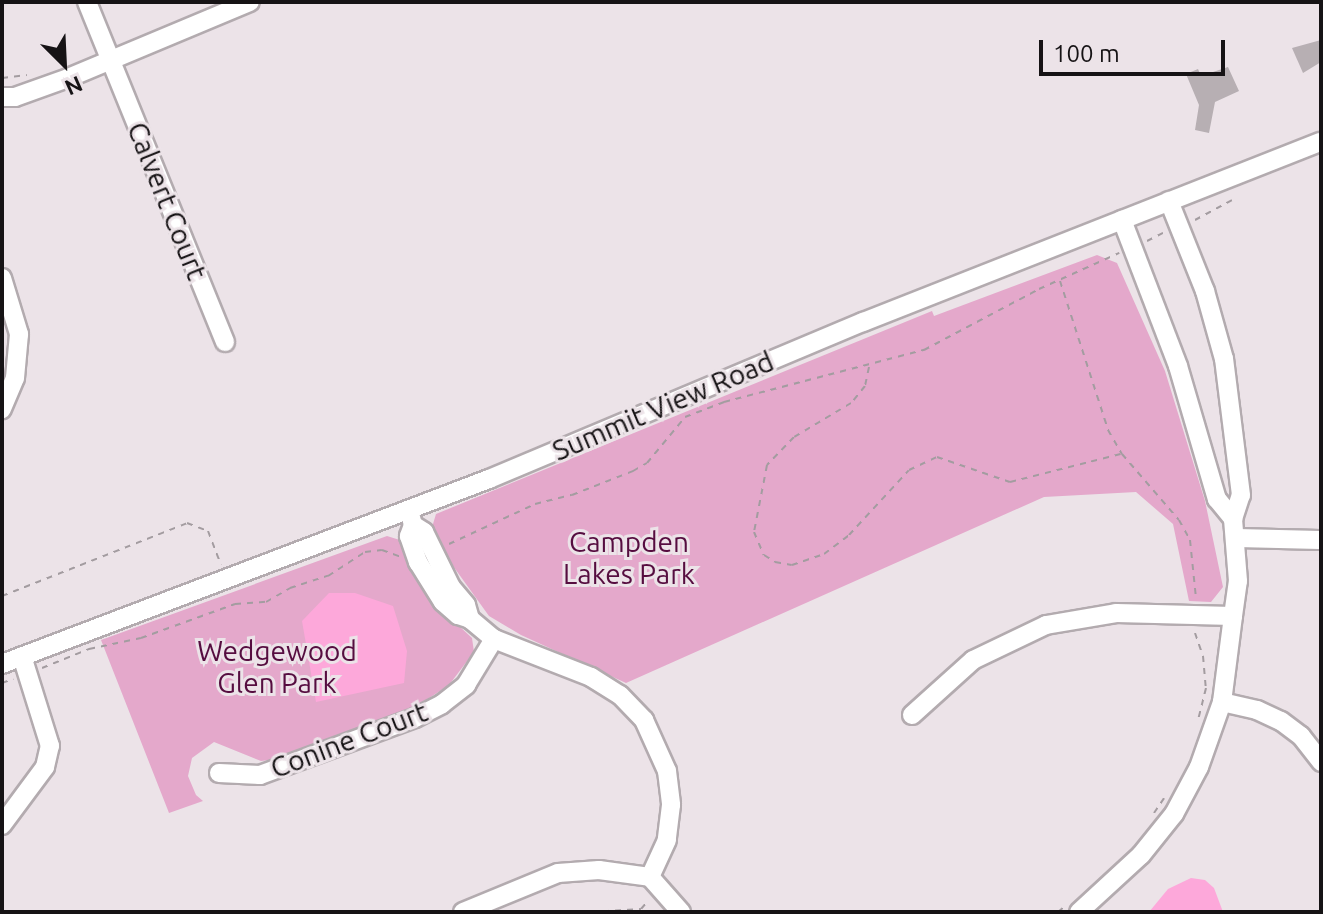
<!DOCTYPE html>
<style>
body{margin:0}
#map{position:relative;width:1323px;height:914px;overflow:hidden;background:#ece3e8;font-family:Ubuntu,sans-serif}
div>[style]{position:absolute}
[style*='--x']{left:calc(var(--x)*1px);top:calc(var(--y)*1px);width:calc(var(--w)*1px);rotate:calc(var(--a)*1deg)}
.green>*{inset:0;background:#e4a8cb}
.water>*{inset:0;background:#fda8da}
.building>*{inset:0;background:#b7afb3}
.path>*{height:2px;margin-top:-1px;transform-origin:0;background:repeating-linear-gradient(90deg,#a39ca0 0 6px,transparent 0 12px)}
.roads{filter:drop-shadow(2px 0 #b3abaf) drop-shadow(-2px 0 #b3abaf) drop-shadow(0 2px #b3abaf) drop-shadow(0 -2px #b3abaf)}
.minor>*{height:18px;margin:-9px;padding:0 9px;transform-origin:9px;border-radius:9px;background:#fff}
span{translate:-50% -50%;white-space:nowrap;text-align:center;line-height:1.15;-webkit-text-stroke:6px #ece3e8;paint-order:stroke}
.street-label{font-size:28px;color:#161315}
.park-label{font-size:28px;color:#560d40}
.frame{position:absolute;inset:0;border:4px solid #161315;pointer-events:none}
.north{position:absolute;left:24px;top:24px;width:80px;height:80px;-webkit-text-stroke:6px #ece3e8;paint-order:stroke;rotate:156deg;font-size:22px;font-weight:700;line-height:32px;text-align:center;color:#161315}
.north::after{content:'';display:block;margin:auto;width:28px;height:36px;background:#161315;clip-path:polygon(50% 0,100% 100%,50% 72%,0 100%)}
.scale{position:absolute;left:1039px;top:40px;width:186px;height:36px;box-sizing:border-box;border:4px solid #161315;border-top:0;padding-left:10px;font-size:24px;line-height:28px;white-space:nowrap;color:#161315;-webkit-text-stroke:6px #ece3e8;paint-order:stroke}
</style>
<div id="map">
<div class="green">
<i style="clip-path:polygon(1097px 255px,1117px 263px,1165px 371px,1205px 501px,1223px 587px,1211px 602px,1189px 601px,1173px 524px,1136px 492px,1044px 497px,626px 683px,521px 635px,489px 616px,430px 534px,436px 514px,932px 311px,934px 316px)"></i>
<i style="clip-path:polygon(387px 536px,403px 541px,430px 599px,472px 638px,474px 652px,449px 685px,420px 704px,277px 759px,261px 761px,214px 742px,192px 758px,188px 776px,196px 795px,203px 801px,169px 813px,101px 640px)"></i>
</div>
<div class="water">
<i style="clip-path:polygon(329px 593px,355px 593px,393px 606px,407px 651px,404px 683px,316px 702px,302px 621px)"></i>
<i style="clip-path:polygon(1191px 878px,1205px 880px,1214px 888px,1223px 912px,1149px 912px,1168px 889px)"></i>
</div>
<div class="building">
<i style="clip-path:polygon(1321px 40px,1321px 62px,1303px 73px,1292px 48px)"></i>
<i style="clip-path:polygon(1228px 67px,1239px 91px,1215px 102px,1209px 133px,1195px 130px,1199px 105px,1186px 74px,1198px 69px,1201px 76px)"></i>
</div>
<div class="path">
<i style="--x:2;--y:78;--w:25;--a:-7"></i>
<i style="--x:1195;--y:220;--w:42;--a:-28.4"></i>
<i style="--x:1147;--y:241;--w:18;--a:-27"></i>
<i style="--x:1060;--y:281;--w:157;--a:72.1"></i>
<i style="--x:1108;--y:430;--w:28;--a:60"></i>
<i style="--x:1122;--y:454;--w:87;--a:49.2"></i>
<i style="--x:1179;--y:520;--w:23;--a:61"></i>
<i style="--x:1190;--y:540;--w:58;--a:84.1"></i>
<i style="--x:869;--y:367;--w:19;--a:102"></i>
<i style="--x:865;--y:386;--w:22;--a:129"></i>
<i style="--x:851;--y:403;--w:66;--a:149.2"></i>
<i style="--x:794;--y:437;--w:39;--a:134"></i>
<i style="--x:767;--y:465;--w:68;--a:101"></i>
<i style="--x:754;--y:532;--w:25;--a:67"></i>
<i style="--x:764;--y:555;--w:13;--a:32"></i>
<i style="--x:775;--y:562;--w:17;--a:10"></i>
<i style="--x:792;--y:565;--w:34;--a:-19"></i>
<i style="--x:824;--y:554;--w:31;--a:-37"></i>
<i style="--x:849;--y:535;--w:88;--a:-47.3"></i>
<i style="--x:909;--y:470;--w:31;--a:-25"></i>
<i style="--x:937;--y:457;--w:77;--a:18.9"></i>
<i style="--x:1010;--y:482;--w:114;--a:-14.2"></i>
<i style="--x:449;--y:544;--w:95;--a:-24.9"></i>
<i style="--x:535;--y:504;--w:38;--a:-14"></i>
<i style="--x:572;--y:495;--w:66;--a:-21.5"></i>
<i style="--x:633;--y:471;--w:16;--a:-30"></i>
<i style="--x:647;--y:463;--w:60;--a:-50.4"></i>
<i style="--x:685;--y:417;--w:42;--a:-21"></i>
<i style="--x:724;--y:402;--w:207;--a:-14.6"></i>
<i style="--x:924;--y:350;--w:130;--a:-27.9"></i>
<i style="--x:1039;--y:289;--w:88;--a:-24.2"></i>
<i style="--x:2;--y:596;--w:199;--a:-21.5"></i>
<i style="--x:187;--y:523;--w:22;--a:21"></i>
<i style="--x:208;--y:531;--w:36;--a:69"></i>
<i style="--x:1195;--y:633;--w:24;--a:71"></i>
<i style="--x:1203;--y:656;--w:32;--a:85"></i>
<i style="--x:1206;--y:688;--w:33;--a:104"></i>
<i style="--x:42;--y:668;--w:51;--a:-22"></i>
<i style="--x:89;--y:649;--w:53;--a:-11.9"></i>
<i style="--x:141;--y:638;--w:100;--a:-19.9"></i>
<i style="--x:235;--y:604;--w:31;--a:-4"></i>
<i style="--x:266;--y:602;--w:28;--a:-30"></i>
<i style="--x:290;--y:588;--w:40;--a:-18"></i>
<i style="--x:328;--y:576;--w:44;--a:-33"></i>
<i style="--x:365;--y:552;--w:17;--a:-7"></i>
<i style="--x:382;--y:550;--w:20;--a:20"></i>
<i style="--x:2;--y:683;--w:12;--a:-20"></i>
<i style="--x:1154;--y:813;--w:18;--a:-56"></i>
<i style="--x:591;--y:912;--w:50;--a:-3.4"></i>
<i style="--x:641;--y:909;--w:11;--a:-49"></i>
<i style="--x:1058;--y:912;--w:8;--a:-40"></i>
</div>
<div class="roads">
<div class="minor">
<i style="--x:87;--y:2;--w:367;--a:67.9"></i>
<i style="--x:2;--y:97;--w:13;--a:0"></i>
<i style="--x:15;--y:97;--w:56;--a:-19.7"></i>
<i style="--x:68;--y:78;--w:197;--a:-22.7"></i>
<i style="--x:1122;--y:220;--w:156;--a:69"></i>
<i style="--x:1178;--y:366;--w:139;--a:73.7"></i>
<i style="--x:1217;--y:499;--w:26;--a:51"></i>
<i style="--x:2;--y:278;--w:59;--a:73.1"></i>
<i style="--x:19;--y:334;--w:44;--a:95.2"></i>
<i style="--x:15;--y:378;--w:34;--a:113"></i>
<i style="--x:409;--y:510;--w:16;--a:75"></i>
<i style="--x:413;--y:525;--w:12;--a:110"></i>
<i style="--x:409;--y:536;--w:28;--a:71"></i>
<i style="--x:418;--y:562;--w:47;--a:58"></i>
<i style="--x:443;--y:602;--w:20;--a:41"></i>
<i style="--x:458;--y:615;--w:13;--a:18"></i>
<i style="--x:470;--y:619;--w:31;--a:40"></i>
<i style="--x:494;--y:639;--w:104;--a:21.4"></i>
<i style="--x:591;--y:677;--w:34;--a:32"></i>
<i style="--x:620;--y:695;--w:35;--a:46"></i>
<i style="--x:644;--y:720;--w:56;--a:65.7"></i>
<i style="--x:667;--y:771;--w:34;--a:83"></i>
<i style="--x:671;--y:805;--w:35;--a:97"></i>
<i style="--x:667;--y:840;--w:41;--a:114.7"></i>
<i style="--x:413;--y:525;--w:13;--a:32"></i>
<i style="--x:424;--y:532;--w:61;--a:63.9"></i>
<i style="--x:451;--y:587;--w:23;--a:50"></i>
<i style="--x:466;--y:605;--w:15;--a:74"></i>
<i style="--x:1236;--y:538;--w:85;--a:1.3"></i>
<i style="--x:2;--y:664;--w:521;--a:-20.8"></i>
<i style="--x:489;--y:479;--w:406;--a:-22.8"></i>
<i style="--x:863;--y:322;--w:492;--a:-21.5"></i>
<i style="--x:1222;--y:702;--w:36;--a:13"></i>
<i style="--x:1257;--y:710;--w:26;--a:25"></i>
<i style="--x:1281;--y:721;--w:25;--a:37"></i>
<i style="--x:1301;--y:736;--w:33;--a:52"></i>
<i style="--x:912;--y:715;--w:82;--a:-42"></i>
<i style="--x:973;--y:660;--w:81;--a:-25.6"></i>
<i style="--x:1046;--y:625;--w:71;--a:-9.7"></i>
<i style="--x:1116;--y:613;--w:117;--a:1.5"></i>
<i style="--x:219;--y:773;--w:41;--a:2.8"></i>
<i style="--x:260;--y:775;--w:165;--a:-20.2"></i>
<i style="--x:415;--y:718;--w:30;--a:-27"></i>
<i style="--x:442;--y:704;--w:31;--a:-38"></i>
<i style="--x:466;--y:685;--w:54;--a:-58.7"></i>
<i style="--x:2;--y:825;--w:72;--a:-53.4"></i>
<i style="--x:45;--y:767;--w:22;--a:-77"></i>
<i style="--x:50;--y:746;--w:94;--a:-107.3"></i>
<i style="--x:650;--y:877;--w:47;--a:48.5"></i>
<i style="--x:463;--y:912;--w:103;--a:-22.3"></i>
<i style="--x:558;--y:873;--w:41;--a:-4.2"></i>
<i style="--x:599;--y:870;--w:51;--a:7.8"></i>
<i style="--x:1079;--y:912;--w:84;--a:-42.6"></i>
<i style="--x:1141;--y:855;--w:53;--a:-51.2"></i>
<i style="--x:1174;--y:814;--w:53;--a:-62"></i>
<i style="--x:1199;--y:767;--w:69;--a:-70.5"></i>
<i style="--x:1222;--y:702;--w:87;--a:-82.7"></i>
<i style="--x:1233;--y:616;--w:35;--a:-82"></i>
<i style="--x:1238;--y:581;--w:62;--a:-94.6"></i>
<i style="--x:1233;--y:519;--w:25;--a:-72"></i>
<i style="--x:1241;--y:495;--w:137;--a:-97.1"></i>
<i style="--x:1224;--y:359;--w:71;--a:-105.6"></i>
<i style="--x:1205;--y:291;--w:97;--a:-111.8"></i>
</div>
</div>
<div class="street-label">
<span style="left:167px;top:201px;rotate:68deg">Calvert Court</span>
<span style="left:663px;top:406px;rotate:-23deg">Summit View Road</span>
<span style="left:349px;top:740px;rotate:-21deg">Conine Court</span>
</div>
<div class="park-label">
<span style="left:629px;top:558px">Campden<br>Lakes Park</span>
<span style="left:277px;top:667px">Wedgewood<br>Glen Park</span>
</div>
<div class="frame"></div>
<div class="north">N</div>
<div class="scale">100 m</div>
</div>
